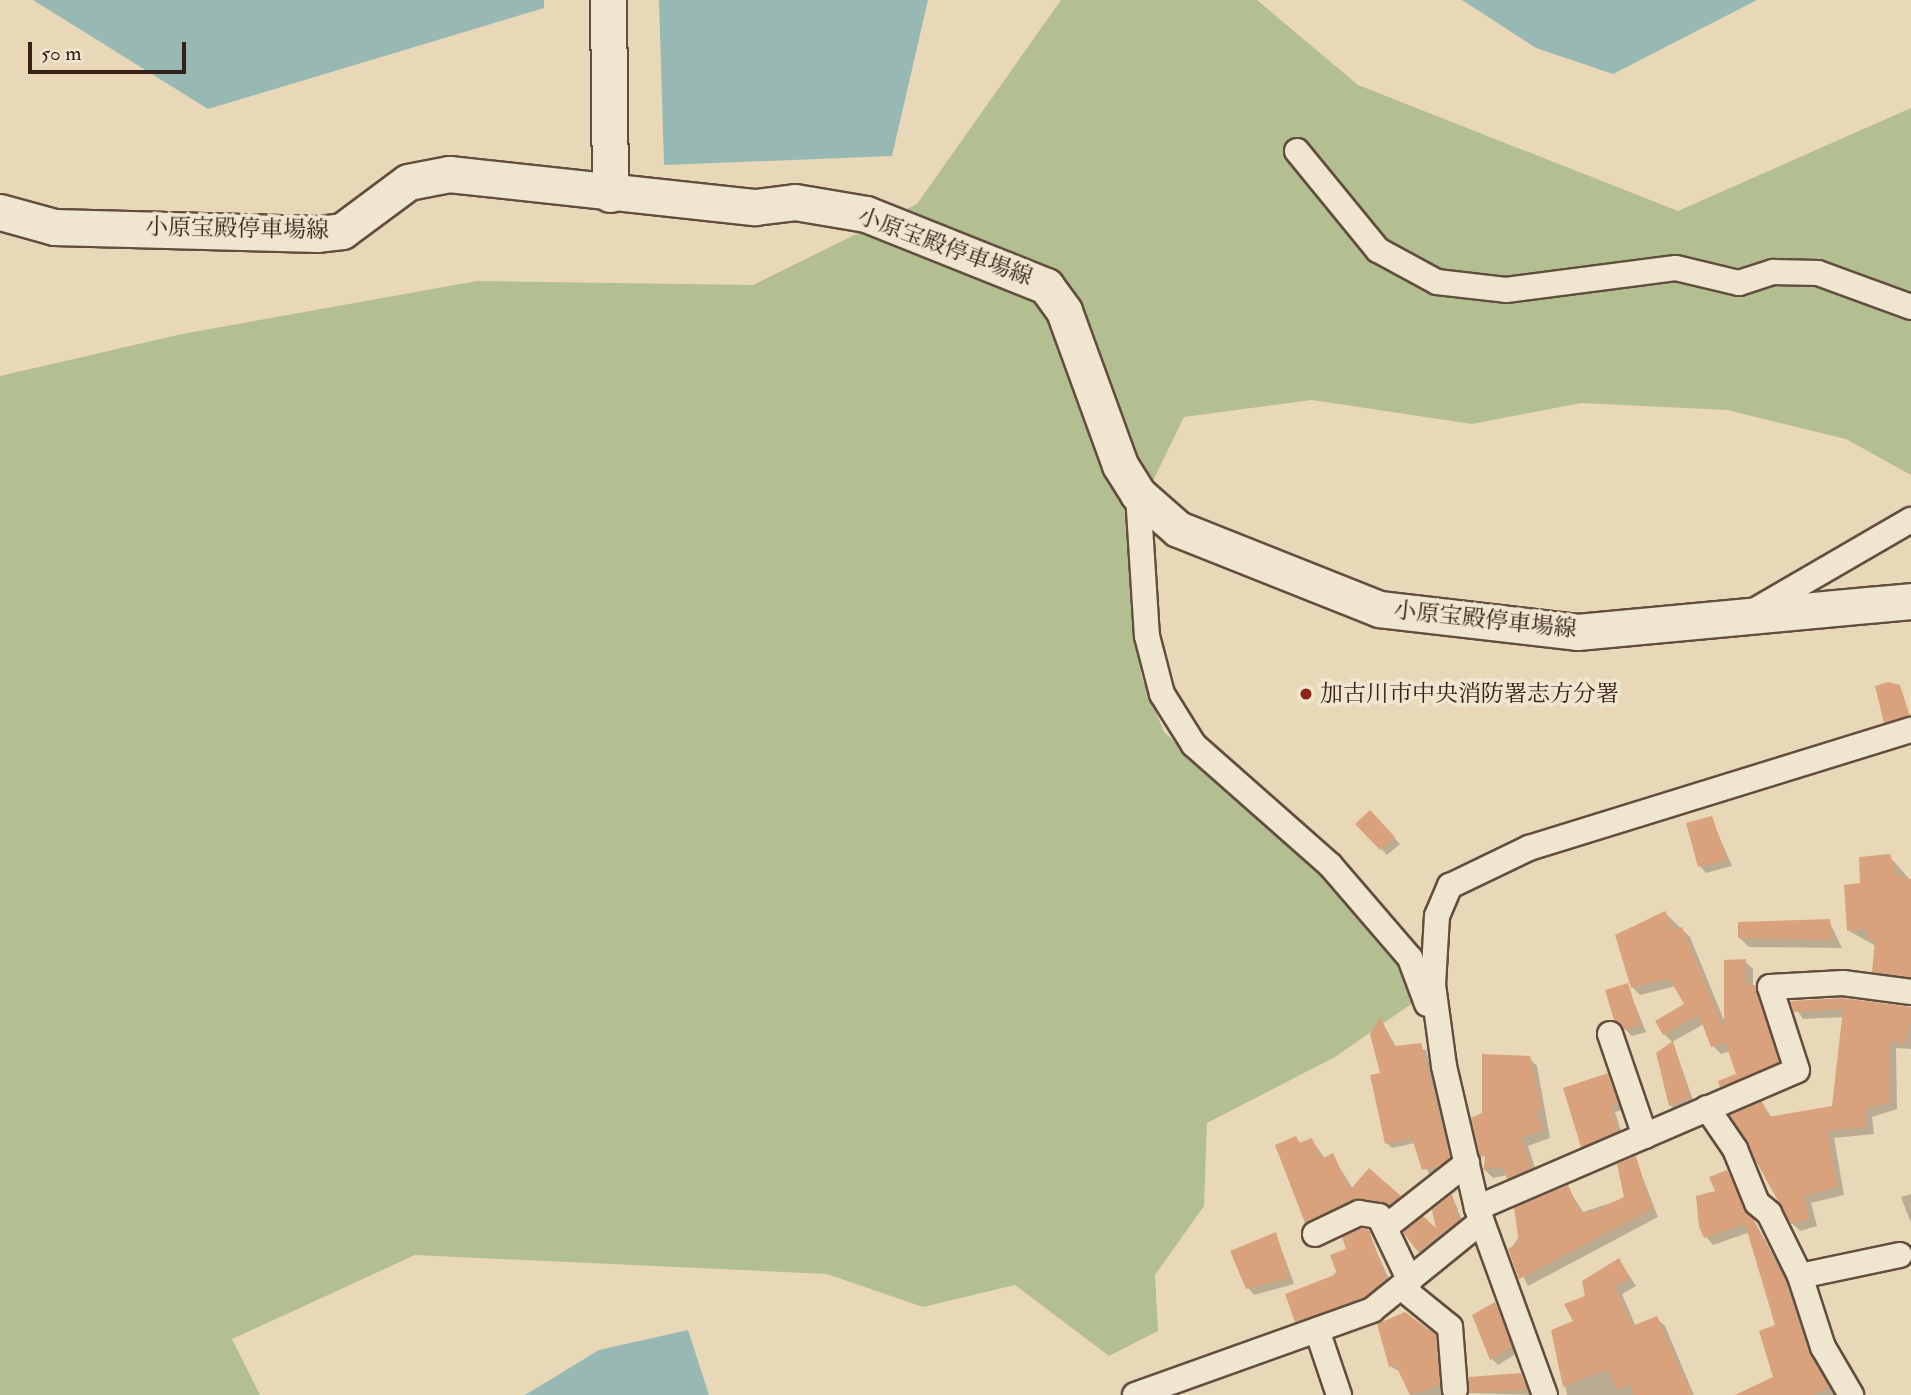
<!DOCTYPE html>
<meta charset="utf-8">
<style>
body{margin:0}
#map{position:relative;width:1911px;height:1395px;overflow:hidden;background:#e8d8b7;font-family:"IM FELL Double Pica","Noto Serif JP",serif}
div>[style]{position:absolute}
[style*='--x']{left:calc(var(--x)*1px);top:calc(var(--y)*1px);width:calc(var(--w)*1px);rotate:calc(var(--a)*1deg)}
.green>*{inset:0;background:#b3bf91}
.water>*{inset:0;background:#98b9b3}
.shadow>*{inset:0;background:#0003}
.building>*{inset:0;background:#daa27c}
.roads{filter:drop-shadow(2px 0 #624e3f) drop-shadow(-2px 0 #624e3f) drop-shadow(0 2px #624e3f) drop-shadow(0 -2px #624e3f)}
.street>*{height:24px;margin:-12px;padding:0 12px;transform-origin:12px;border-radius:12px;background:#f0e6d0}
.secondary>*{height:35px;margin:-17.5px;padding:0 17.5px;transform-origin:17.5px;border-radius:17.5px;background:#f0e6d0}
.dots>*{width:19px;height:19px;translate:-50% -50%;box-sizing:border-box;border:4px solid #f0e6d0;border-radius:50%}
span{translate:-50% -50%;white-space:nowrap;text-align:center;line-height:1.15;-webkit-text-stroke:7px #f0e6d0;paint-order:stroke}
.street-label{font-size:23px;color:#362017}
.poi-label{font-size:23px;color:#362017}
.left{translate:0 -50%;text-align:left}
.scale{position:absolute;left:28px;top:42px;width:158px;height:32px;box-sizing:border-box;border:4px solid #362017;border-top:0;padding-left:9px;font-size:21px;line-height:24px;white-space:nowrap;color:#362017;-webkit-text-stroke:5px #f0e6d0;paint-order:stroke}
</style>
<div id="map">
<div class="green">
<i style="clip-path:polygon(1061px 0,1257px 0,1358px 85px,1678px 211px,1911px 108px,1911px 475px,1846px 439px,1727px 410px,1581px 403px,1472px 424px,1312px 400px,1184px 417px,1128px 532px,1141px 675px,1164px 732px,1305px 856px,1402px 969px,1414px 1002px,1335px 1057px,1207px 1123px,1204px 1206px,1155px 1275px,1158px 1331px,1109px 1356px,1015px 1285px,923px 1307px,827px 1274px,415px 1255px,232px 1339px,260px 1395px,0 1395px,0 376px,182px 334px,477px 281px,753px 285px,917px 204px)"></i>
</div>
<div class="water">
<i style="clip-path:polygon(33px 0,544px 0,544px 8px,208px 109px)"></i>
<i style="clip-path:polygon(659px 0,928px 0,892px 156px,664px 165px)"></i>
<i style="clip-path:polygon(1462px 0,1757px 0,1613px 74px,1536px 48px)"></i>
<i style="clip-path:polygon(688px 1330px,709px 1395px,525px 1395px,599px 1350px)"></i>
</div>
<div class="shadow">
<i style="clip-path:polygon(1899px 687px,1911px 723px,1892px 728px,1885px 722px)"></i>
<i style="clip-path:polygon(1370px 813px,1400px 844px,1387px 855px,1358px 824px)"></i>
<i style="clip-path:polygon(1711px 818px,1732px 866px,1706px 873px,1700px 866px)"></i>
<i style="clip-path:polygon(1889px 856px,1911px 881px,1911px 984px,1882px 979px,1874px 971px,1876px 946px,1849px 931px,1862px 885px)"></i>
<i style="clip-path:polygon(1665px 913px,1690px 937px,1726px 1025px,1745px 961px,1753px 969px,1753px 987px,1763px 995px,1786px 1070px,1730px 1094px,1722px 1086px,1739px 1075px,1730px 1051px,1721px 1054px,1713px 1046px,1704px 1024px,1672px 1042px,1664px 1034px,1687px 1004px,1676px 986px,1640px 995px,1632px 987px)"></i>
<i style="clip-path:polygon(1829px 921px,1842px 948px,1749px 947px,1740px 938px)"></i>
<i style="clip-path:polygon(1627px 985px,1646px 1032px,1632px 1036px,1615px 1019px)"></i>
<i style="clip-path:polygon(1792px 1002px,1911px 1008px,1911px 1049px,1896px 1048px,1897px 1109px,1872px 1117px,1874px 1134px,1834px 1138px,1844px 1195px,1811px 1203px,1817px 1226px,1800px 1231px,1792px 1223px,1762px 1103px,1772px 1118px,1834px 1108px,1844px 1017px,1803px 1019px)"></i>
<i style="clip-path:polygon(1381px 1020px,1396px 1047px,1426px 1050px,1454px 1163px,1429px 1174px,1415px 1143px,1392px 1148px,1387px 1143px)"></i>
<i style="clip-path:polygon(1673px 1043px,1694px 1103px,1675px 1110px,1670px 1105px)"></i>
<i style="clip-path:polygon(1529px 1058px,1537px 1066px,1550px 1138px,1528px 1146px,1538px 1177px,1516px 1186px,1507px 1175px,1493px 1178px,1485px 1170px,1484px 1114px)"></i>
<i style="clip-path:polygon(1607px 1075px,1623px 1110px,1615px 1112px,1623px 1137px,1588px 1152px,1582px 1146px)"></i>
<i style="clip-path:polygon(1295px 1138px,1302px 1144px,1312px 1140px,1325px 1159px,1332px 1155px,1353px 1189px,1369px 1171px,1408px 1206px,1315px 1231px,1277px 1146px)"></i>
<i style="clip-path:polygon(1635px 1158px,1658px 1217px,1528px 1286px,1510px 1249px,1522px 1233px,1567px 1187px,1583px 1212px,1626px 1198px)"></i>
<i style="clip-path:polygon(1727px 1172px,1793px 1291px,1816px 1361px,1835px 1395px,1755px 1395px,1775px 1378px,1777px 1327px,1750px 1232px,1713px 1245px,1706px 1237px)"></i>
<i style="clip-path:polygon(1911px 1194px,1911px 1223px,1901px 1197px)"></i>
<i style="clip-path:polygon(1452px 1196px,1465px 1227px,1426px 1257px,1419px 1251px,1439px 1232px)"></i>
<i style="clip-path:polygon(1368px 1232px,1392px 1286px,1371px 1303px,1303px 1327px,1297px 1321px)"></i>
<i style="clip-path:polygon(1276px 1234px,1294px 1284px,1254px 1295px,1248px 1288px)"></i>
<i style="clip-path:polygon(1619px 1260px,1636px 1286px,1622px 1294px,1636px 1327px,1656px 1318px,1665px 1326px,1694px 1395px,1567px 1395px,1553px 1331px,1576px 1322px)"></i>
<i style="clip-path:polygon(1495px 1304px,1517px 1353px,1498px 1365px,1492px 1359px)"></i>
<i style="clip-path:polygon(1435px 1336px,1441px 1343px,1445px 1395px,1411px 1395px,1404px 1374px,1390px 1366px)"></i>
<i style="clip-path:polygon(1521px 1375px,1531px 1395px,1471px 1393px)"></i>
</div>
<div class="building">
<i style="clip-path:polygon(1888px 682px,1900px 685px,1910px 716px,1884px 723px,1875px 686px)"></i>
<i style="clip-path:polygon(1370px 810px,1395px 837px,1380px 850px,1355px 824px)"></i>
<i style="clip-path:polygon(1712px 816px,1727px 860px,1698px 867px,1686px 823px)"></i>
<i style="clip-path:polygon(1890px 854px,1897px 875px,1911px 879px,1911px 977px,1872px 972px,1875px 940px,1868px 940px,1867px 929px,1847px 931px,1844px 885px,1860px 883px,1859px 857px)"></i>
<i style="clip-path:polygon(1665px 911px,1674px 930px,1682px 927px,1724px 1030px,1724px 960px,1746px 959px,1746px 985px,1756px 985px,1779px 1062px,1720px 1087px,1718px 1081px,1736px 1074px,1725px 1042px,1711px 1047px,1699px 1015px,1663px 1035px,1655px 1021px,1684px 1004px,1669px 978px,1631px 988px,1615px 935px)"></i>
<i style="clip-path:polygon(1830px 919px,1833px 940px,1738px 938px,1738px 922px)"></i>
<i style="clip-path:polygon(1628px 983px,1641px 1025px,1624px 1030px,1614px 1020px,1605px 990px)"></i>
<i style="clip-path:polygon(1842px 998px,1911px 1007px,1911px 1022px,1905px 1043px,1889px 1041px,1890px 1102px,1865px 1109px,1867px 1127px,1827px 1131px,1838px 1187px,1804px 1196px,1810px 1219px,1791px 1224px,1730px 1115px,1762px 1101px,1768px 1117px,1832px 1106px,1843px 1009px,1794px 1012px,1790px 1001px)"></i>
<i style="clip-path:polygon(1380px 1017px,1394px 1046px,1421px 1043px,1450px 1157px,1439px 1166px,1422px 1170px,1412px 1138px,1385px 1144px,1370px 1075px,1380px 1073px,1370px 1034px)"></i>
<i style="clip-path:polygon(1673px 1041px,1690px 1098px,1669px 1106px,1656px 1053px)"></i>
<i style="clip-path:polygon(1482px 1054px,1530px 1056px,1542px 1109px,1536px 1111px,1543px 1130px,1521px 1138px,1531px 1168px,1507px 1179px,1503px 1167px,1483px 1170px,1486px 1156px,1480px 1157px,1471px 1118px,1482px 1113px)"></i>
<i style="clip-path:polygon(1608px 1073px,1618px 1104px,1611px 1106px,1618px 1131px,1581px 1147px,1563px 1088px)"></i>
<i style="clip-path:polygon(1296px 1136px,1299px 1143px,1312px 1138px,1321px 1159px,1333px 1153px,1350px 1190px,1369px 1168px,1401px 1196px,1389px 1205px,1353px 1199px,1305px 1223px,1275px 1145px)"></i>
<i style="clip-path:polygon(1636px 1156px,1652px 1209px,1519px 1279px,1508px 1249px,1519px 1243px,1514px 1208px,1568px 1185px,1580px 1212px,1592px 1212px,1624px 1197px,1617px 1164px)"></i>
<i style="clip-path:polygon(1727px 1170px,1786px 1282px,1809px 1352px,1829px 1387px,1814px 1395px,1735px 1395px,1773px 1377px,1759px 1331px,1775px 1325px,1745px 1224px,1704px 1238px,1699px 1227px,1696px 1196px,1715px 1191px,1709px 1177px)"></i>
<i style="clip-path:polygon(1452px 1194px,1459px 1220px,1418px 1252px,1403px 1232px,1423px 1216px,1436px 1228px,1432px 1210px)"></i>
<i style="clip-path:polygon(1361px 1228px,1369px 1230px,1386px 1279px,1365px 1297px,1295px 1322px,1285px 1294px,1337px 1274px,1330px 1255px,1346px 1249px,1342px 1237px)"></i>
<i style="clip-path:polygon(1276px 1232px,1289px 1278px,1246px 1289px,1230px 1251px)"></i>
<i style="clip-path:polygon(1619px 1258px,1630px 1278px,1615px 1286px,1632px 1326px,1657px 1316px,1692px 1395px,1633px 1395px,1630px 1384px,1616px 1390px,1607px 1369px,1563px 1387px,1551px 1330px,1573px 1321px,1564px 1304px,1585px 1296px,1582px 1281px)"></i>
<i style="clip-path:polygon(1495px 1302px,1512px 1346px,1490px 1360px,1472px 1315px)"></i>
<i style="clip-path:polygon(1405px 1312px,1436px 1335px,1440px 1385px,1410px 1395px,1395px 1364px,1389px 1367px,1377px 1324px)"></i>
<i style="clip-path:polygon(1521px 1373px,1527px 1390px,1469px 1393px,1469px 1377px)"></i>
</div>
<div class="roads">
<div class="street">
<i style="--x:1297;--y:151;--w:128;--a:50.7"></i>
<i style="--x:1378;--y:250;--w:67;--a:28.5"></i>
<i style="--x:1437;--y:282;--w:69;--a:6.6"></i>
<i style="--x:1506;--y:290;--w:171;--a:-7.4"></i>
<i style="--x:1676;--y:268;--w:65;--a:13.4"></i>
<i style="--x:1739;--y:283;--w:36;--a:-18"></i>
<i style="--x:1773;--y:272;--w:45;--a:1.3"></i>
<i style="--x:1818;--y:273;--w:99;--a:20.1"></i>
<i style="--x:1138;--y:494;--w:142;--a:86.4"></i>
<i style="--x:1147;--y:636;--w:60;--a:75.5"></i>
<i style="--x:1162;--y:694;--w:60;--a:57.9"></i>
<i style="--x:1194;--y:745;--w:181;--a:41.4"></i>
<i style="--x:1330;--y:865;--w:123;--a:49.3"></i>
<i style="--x:1410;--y:958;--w:49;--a:69.7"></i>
<i style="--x:1752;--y:612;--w:184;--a:-30.1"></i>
<i style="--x:1610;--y:1034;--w:108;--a:71.1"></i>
<i style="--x:1707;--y:1108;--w:50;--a:55.7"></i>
<i style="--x:1735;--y:1149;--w:58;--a:67.8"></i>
<i style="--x:1757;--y:1203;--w:16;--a:40"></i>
<i style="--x:1769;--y:1213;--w:70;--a:63.8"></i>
<i style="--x:1800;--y:1276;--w:75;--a:72.1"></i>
<i style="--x:1823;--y:1347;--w:56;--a:59.7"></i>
<i style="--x:1477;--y:1208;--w:348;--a:-23.3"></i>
<i style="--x:1797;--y:1070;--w:87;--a:-108"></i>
<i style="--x:1770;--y:987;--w:73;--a:-3.1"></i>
<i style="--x:1843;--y:983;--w:69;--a:7.5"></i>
<i style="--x:1387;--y:1226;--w:102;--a:-38.2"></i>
<i style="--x:1315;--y:1234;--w:49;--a:-25.5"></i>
<i style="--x:1359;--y:1213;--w:20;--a:9"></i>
<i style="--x:1379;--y:1216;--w:72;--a:64.5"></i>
<i style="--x:1800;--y:1276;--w:102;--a:-11.9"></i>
<i style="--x:1402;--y:1288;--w:62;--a:39.1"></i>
<i style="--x:1450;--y:1327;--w:63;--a:85.5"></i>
<i style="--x:1317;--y:1330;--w:69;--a:71.3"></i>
<i style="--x:1135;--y:1395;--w:252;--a:-19.7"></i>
<i style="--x:1372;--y:1310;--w:141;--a:-39"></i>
<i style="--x:1545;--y:1395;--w:199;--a:-110"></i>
<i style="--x:1477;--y:1208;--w:146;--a:-103.1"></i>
<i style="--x:1444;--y:1066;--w:82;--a:-97.7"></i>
<i style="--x:1433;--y:985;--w:69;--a:-86.7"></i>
<i style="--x:1437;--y:916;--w:33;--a:-67"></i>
<i style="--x:1450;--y:886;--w:88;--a:-25.7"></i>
<i style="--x:1529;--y:848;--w:400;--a:-17.2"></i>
</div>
<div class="secondary">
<i style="--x:608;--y:0;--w:194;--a:89.4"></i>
<i style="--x:0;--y:212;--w:56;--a:15.5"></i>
<i style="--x:54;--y:227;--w:264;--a:1.5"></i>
<i style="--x:318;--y:234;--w:24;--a:-7"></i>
<i style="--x:342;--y:231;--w:82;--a:-36.6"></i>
<i style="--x:408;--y:182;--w:42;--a:-11"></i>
<i style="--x:449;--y:174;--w:308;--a:6.2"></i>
<i style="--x:755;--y:207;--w:40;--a:-7.1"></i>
<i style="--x:795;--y:202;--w:72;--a:9.6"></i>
<i style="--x:866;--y:214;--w:194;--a:21.8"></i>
<i style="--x:1046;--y:286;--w:31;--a:54"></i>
<i style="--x:1064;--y:311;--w:164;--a:70"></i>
<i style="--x:1120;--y:465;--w:34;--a:58"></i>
<i style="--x:1138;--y:494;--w:53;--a:41.2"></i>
<i style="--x:1178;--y:529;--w:216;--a:21.7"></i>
<i style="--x:1379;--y:609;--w:199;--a:6.6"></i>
<i style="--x:1577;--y:632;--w:335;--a:-5.3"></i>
</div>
</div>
<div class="dots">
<i style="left:1306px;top:694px;background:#8f2418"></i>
</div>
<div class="street-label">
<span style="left:237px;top:229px;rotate:1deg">小原宝殿停車場線</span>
<span style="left:945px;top:247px;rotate:20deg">小原宝殿停車場線</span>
<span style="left:1485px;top:620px;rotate:6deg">小原宝殿停車場線</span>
</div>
<div class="poi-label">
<span class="left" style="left:1320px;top:694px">加古川市中央消防署志方分署</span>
</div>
<div class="scale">50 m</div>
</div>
